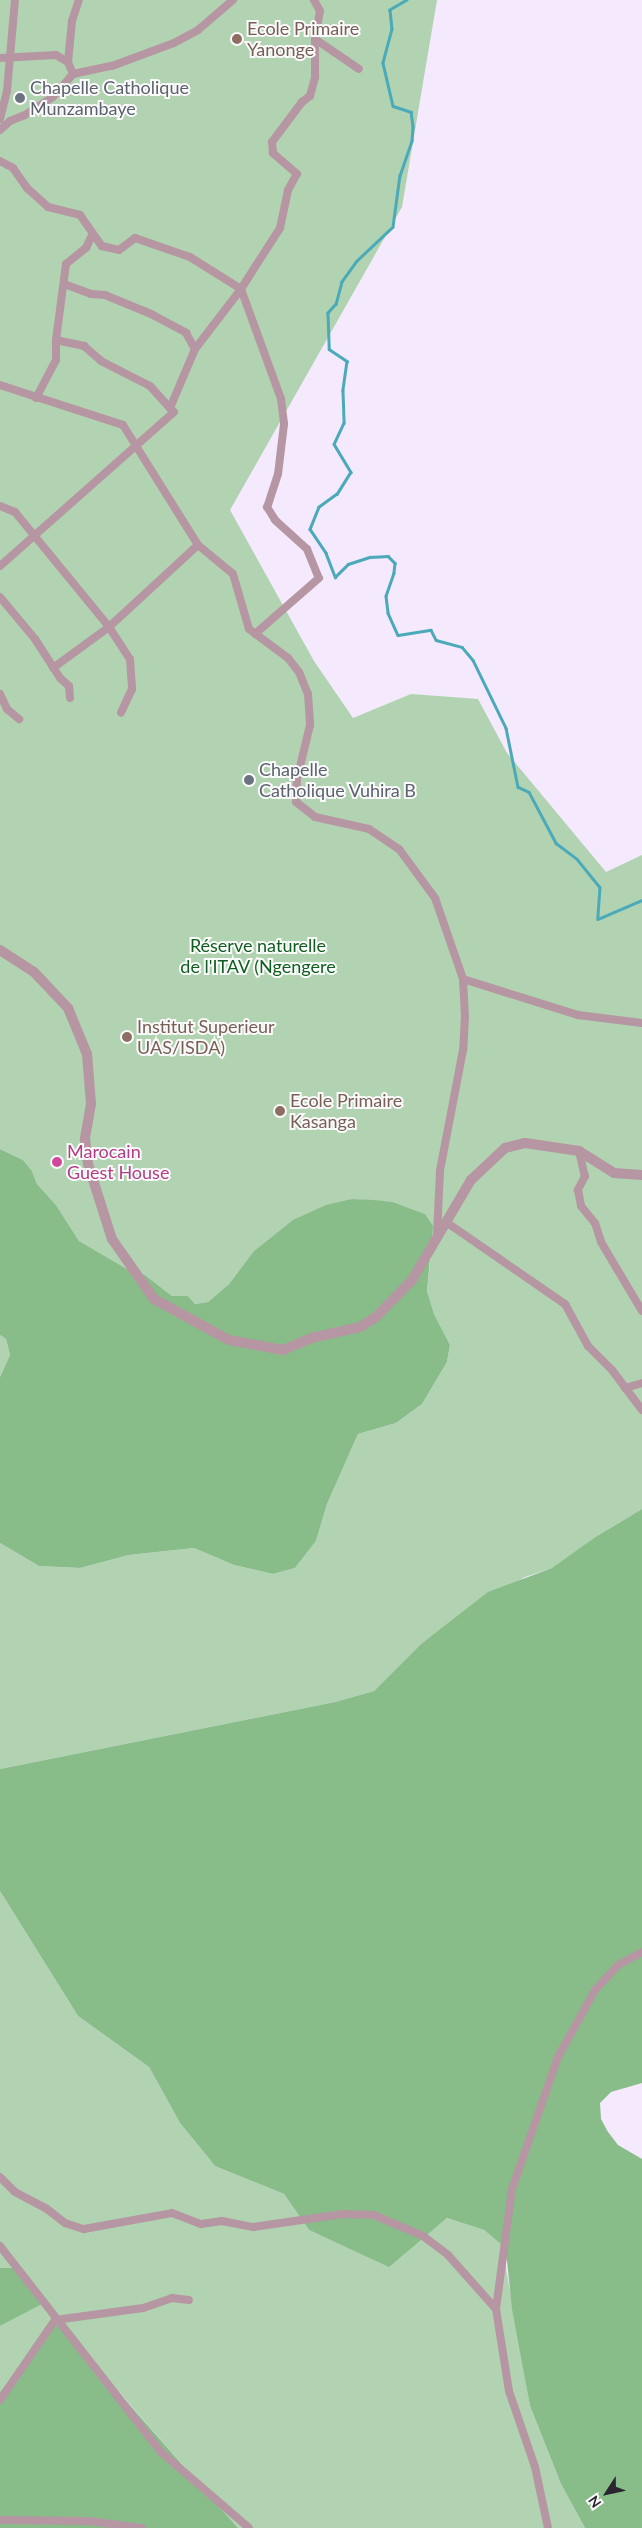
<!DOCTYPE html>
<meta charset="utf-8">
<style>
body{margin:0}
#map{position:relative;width:642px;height:2528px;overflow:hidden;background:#f4e9fd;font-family:Lato,sans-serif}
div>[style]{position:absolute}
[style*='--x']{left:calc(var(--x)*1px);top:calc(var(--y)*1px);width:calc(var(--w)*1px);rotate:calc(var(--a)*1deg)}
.green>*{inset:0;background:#b1d3b1}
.forest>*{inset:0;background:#88bd8a}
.stream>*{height:2.5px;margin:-1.25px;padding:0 1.25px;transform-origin:1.25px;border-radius:1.25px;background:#4baab9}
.minor>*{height:8px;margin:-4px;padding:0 4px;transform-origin:4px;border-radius:4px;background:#b696a2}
.tertiary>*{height:10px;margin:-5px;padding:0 5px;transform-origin:5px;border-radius:5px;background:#b696a2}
.dots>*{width:14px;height:14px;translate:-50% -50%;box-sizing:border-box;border:2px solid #fbfbfb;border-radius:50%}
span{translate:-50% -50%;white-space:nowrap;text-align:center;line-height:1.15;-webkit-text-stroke:4px #fbfbfb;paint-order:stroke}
.education-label{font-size:18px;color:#785e54}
.left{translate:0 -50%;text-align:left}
.worship-label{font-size:18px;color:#5b616d}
.park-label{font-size:18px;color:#0f5e1f}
.hotel-label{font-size:18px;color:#b23c85}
.north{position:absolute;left:582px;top:2468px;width:50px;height:50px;-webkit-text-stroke:4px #fbfbfb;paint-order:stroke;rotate:235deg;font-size:14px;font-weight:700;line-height:20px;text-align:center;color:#2a252e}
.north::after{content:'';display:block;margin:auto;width:18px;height:22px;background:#2a252e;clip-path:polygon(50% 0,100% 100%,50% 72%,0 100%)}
</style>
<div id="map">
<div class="green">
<i style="clip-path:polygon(0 0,437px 0,402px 207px,230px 510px,314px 661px,353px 718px,411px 694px,478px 699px,507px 753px,606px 872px,642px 855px,642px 1509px,597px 1536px,570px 1558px,552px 1568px,525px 1577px,453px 1620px,421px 1644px,374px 1691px,335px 1702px,0 1769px,0 1543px,39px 1566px,80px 1568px,129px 1555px,194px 1548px,234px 1565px,273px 1574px,295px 1568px,316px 1541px,327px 1504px,358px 1434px,396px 1423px,422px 1404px,447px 1362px,450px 1345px,434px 1314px,427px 1291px,432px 1244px,425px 1214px,393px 1202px,352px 1199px,253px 1252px,229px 1284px,208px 1302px,195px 1304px,188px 1296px,172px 1296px,145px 1275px,127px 1269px,79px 1241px,56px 1205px,37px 1184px,32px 1171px,23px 1160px,0 1149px)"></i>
<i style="clip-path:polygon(0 1335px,6px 1339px,10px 1355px,0 1377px)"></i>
<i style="clip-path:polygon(0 1891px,78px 2016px,149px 2067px,180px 2123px,215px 2166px,284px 2194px,309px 2230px,389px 2266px,447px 2218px,484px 2230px,502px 2245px,530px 2406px,561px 2484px,585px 2528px,238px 2528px,57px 2321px,0 2392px,0 2326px,43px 2303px,14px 2268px,0 2268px)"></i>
</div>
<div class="forest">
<i style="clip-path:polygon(0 1149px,23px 1160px,32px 1171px,37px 1184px,56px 1205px,79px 1241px,127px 1269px,145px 1275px,172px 1296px,188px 1296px,195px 1304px,208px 1302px,229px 1284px,253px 1252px,293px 1220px,326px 1205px,352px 1199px,374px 1200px,393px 1202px,425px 1214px,433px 1226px,427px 1291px,434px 1314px,450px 1345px,447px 1362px,422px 1404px,396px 1423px,358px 1434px,327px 1504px,316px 1541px,295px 1568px,273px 1574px,234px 1565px,194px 1548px,129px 1555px,80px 1568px,39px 1566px,0 1543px,0 1377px,10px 1355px,6px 1339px,0 1335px)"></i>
<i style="clip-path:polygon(642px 1509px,642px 2083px,611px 2092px,600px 2103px,601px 2119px,608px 2132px,618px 2145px,642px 2159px,642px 2528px,585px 2528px,561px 2484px,530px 2406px,512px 2309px,507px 2261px,502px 2245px,484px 2230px,447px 2218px,389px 2267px,309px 2230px,284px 2194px,215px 2166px,180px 2123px,149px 2067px,78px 2016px,0 1891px,0 1769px,335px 1702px,374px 1691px,421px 1644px,488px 1592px,552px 1568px,597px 1536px)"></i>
<i style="clip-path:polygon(0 2268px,14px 2268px,44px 2303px,0 2326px)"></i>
<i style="clip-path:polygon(56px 2321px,238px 2528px,0 2528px,0 2392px)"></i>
</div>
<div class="stream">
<i style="--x:407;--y:0;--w:20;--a:150"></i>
<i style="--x:390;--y:10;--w:19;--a:84"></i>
<i style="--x:392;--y:29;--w:35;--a:105"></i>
<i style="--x:383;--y:63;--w:44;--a:76.9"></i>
<i style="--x:393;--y:106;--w:19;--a:18"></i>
<i style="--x:411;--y:112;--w:15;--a:82"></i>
<i style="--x:413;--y:127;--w:14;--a:94"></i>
<i style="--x:412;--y:141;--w:36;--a:109"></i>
<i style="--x:400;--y:175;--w:52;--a:97.7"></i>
<i style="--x:393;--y:227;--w:50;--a:136.6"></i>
<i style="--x:357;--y:261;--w:26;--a:126"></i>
<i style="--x:342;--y:282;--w:23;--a:105"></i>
<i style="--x:336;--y:304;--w:12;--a:132"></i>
<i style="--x:328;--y:313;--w:36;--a:88"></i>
<i style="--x:329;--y:349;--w:22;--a:34"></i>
<i style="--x:347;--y:361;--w:30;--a:98"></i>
<i style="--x:343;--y:391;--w:32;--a:88"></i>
<i style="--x:344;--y:423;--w:23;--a:115"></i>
<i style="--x:334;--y:444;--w:33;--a:59"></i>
<i style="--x:351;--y:472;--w:26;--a:122"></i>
<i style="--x:337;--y:494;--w:22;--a:144"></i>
<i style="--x:319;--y:507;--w:24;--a:112"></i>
<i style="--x:310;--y:529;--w:29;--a:56"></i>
<i style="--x:326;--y:553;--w:26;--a:69"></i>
<i style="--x:335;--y:577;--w:18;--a:-45"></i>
<i style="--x:348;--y:564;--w:23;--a:-18"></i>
<i style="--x:370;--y:557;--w:18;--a:-3"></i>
<i style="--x:388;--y:556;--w:10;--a:45"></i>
<i style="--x:395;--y:563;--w:10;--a:96"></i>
<i style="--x:394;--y:573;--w:24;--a:109"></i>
<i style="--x:386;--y:596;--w:17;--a:83"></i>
<i style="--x:388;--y:613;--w:24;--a:66"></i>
<i style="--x:398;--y:635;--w:33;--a:-9"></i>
<i style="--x:431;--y:630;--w:11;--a:63"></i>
<i style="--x:436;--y:640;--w:27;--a:15"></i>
<i style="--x:462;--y:647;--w:17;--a:50"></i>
<i style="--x:473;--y:660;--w:76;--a:64.1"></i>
<i style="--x:506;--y:728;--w:60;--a:78.5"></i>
<i style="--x:518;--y:787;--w:12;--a:24"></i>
<i style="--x:529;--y:792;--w:58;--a:62.1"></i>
<i style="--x:556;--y:843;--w:26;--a:37"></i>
<i style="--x:577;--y:859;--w:36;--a:51"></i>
<i style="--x:600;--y:887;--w:32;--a:94"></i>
<i style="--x:598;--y:919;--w:48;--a:-23.4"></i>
</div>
<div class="minor">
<i style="--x:315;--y:39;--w:53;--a:34.3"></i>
<i style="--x:0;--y:58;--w:56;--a:-3.1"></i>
<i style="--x:56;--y:55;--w:14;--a:30"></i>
<i style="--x:73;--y:74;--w:40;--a:-12"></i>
<i style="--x:112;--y:66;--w:66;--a:-20.4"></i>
<i style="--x:174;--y:43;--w:27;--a:-28"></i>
<i style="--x:198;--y:30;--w:46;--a:-40.6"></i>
<i style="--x:0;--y:119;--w:29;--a:-76"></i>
<i style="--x:7;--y:91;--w:91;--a:-85"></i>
<i style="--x:0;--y:130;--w:13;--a:-42"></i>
<i style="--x:10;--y:121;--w:16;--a:-22"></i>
<i style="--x:25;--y:115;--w:33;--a:-33"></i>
<i style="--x:53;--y:97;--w:30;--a:-49"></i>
<i style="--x:73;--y:74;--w:13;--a:-113"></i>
<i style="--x:68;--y:62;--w:41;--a:-84.4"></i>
<i style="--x:72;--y:21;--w:22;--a:-72"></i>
<i style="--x:0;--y:161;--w:15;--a:28"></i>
<i style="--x:13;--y:168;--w:24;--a:55"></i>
<i style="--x:27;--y:188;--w:28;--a:42"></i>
<i style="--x:48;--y:207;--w:33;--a:14"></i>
<i style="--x:80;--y:215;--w:38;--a:55"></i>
<i style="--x:102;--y:246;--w:17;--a:13"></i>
<i style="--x:119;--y:250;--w:20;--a:-37"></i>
<i style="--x:135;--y:238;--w:58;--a:19.1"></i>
<i style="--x:190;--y:257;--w:60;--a:32.1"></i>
<i style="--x:241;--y:289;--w:117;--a:70"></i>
<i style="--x:281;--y:399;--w:25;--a:83"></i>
<i style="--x:284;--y:424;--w:50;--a:96.8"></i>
<i style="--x:278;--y:474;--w:35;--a:108"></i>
<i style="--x:267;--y:507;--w:15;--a:58"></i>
<i style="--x:275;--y:520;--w:43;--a:42.2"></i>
<i style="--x:307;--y:549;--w:31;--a:68"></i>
<i style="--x:319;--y:578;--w:85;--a:138.8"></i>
<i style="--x:64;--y:284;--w:29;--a:20"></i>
<i style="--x:91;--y:294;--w:14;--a:4"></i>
<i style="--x:105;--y:295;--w:50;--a:22.4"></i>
<i style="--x:151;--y:314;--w:40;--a:28"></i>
<i style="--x:186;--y:333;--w:18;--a:61"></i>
<i style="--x:56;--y:340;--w:29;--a:12"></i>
<i style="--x:84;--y:346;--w:23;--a:41"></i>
<i style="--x:101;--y:361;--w:55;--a:27"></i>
<i style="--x:150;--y:386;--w:30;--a:48"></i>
<i style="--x:0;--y:385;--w:129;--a:18"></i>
<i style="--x:123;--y:425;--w:142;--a:58"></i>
<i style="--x:198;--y:545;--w:45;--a:39.6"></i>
<i style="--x:233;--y:574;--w:57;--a:73.8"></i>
<i style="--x:249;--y:629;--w:49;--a:36.6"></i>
<i style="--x:288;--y:658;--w:18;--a:52"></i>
<i style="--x:299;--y:672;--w:24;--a:68"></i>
<i style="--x:308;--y:694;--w:31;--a:86"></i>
<i style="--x:310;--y:725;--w:56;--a:103.5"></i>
<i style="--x:297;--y:779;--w:23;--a:92"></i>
<i style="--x:296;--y:802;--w:24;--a:38"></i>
<i style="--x:315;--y:817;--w:55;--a:12.5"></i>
<i style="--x:369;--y:829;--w:36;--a:34"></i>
<i style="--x:399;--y:849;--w:61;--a:53.7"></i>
<i style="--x:435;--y:898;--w:86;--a:70.9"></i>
<i style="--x:463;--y:979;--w:37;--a:87"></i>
<i style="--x:465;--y:1016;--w:34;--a:93"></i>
<i style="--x:463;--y:1050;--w:123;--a:100.8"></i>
<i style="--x:440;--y:1171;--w:64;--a:92.7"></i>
<i style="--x:36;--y:398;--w:43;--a:-62.2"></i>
<i style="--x:56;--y:360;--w:20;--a:-90"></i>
<i style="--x:56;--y:340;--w:77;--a:-82.5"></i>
<i style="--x:66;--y:264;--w:26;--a:-39"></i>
<i style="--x:86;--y:248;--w:14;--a:-65"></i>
<i style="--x:0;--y:506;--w:16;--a:22"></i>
<i style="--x:15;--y:512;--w:149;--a:50.7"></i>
<i style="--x:109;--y:627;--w:38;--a:57"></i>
<i style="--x:130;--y:659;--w:30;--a:86"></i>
<i style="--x:132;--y:689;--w:26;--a:115"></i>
<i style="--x:0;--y:566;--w:232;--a:-41.5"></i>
<i style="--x:174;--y:412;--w:6;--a:-135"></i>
<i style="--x:170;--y:408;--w:64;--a:-67"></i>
<i style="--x:195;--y:349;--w:76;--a:-52.5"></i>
<i style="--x:241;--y:289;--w:72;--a:-57.4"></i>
<i style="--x:280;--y:228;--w:39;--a:-78"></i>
<i style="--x:288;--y:190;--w:18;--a:-61"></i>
<i style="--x:297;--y:174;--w:32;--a:-139"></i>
<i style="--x:273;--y:153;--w:11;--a:-95"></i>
<i style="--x:272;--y:142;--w:50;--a:-53.1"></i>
<i style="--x:302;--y:102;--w:10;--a:-37"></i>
<i style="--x:310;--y:96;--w:20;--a:-75"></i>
<i style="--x:315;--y:77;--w:38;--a:-90"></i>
<i style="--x:315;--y:39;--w:28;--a:-80"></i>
<i style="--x:320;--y:11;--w:13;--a:-119"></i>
<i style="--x:0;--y:597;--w:55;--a:50.2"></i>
<i style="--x:35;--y:639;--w:46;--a:57.3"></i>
<i style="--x:60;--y:678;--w:12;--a:42"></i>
<i style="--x:69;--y:686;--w:12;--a:85"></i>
<i style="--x:53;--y:668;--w:69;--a:-36.2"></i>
<i style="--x:109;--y:627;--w:121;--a:-42.7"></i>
<i style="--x:0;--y:694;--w:17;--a:65"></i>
<i style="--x:7;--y:709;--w:16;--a:40"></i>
<i style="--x:463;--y:979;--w:121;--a:17.4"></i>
<i style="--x:578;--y:1015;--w:64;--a:7.1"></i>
<i style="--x:579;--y:1151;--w:26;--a:77"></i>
<i style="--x:585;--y:1176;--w:16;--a:117"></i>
<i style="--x:578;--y:1190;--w:16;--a:79"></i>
<i style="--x:581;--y:1206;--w:22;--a:51"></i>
<i style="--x:595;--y:1223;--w:20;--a:72"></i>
<i style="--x:601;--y:1242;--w:80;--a:59.3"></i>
<i style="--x:446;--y:1222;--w:145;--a:34.6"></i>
<i style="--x:565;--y:1304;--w:48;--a:61.3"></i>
<i style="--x:588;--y:1346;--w:34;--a:45"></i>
<i style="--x:612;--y:1370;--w:50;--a:53.1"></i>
<i style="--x:625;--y:1388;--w:18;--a:-16"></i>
<i style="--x:0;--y:2177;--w:21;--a:45"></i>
<i style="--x:15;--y:2192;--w:36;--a:28"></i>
<i style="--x:47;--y:2209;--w:23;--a:38"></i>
<i style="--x:65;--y:2223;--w:20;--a:18"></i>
<i style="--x:84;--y:2229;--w:89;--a:-10.3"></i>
<i style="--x:172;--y:2213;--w:31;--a:21"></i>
<i style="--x:201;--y:2224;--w:21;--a:-8"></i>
<i style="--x:222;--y:2221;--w:32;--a:11"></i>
<i style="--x:253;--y:2227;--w:91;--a:-8.2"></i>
<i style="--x:343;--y:2214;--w:31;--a:2"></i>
<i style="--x:374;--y:2215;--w:53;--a:23.2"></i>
<i style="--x:423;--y:2236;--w:31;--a:37"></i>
<i style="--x:448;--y:2255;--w:72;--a:48.4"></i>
<i style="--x:0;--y:2246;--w:261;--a:52"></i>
<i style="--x:161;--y:2452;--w:116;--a:40.8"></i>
<i style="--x:0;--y:2400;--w:97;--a:-55.5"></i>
<i style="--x:55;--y:2320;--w:89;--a:-7.8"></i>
<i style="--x:143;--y:2308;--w:31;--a:-19"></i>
<i style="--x:172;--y:2298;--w:17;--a:7"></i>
<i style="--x:0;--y:2520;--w:89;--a:0.6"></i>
<i style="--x:89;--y:2521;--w:53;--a:7.5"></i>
<i style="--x:548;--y:2528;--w:62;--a:-102"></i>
<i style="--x:535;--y:2467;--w:80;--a:-108.9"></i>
<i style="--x:509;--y:2391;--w:83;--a:-99"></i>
<i style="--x:496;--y:2309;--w:121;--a:-82.4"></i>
<i style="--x:512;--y:2189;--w:140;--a:-70.8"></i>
<i style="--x:558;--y:2057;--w:77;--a:-61.1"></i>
<i style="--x:595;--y:1990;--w:34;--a:-47"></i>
<i style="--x:618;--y:1965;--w:27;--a:-28"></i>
</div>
<div class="tertiary">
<i style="--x:0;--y:950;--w:40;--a:32.9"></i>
<i style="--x:34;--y:972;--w:50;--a:46.6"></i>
<i style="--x:68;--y:1008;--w:50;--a:67.6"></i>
<i style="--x:87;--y:1054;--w:50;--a:85.4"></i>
<i style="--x:91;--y:1104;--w:36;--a:100"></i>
<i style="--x:85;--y:1139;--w:25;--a:83"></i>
<i style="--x:88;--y:1164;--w:79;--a:72.3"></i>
<i style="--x:112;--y:1239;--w:73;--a:55"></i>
<i style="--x:154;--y:1299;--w:85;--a:28.7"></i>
<i style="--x:229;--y:1340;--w:55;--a:10.5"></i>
<i style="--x:283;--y:1350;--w:30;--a:-23"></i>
<i style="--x:311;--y:1338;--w:50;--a:-12.7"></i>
<i style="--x:360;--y:1327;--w:19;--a:-32"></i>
<i style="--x:376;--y:1317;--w:52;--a:-45.8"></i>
<i style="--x:412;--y:1280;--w:116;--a:-59.5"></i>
<i style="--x:471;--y:1180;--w:47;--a:-43.3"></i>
<i style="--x:505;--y:1148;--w:21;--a:-14"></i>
<i style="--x:525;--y:1143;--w:55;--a:8.4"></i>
<i style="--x:579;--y:1151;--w:41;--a:32.2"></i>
<i style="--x:614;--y:1173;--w:28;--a:4"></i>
</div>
<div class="dots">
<i style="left:237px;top:39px;background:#8d6e63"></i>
<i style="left:20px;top:98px;background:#6b7280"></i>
<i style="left:249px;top:780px;background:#6b7280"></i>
<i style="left:127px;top:1037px;background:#8d6e63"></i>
<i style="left:280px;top:1111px;background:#8d6e63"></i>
<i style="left:57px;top:1162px;background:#d1479c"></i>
</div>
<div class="education-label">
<span class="left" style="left:247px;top:39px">Ecole Primaire<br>Yanonge</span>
<span class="left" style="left:137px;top:1037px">Institut Superieur<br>UAS/ISDA)</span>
<span class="left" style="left:290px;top:1111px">Ecole Primaire<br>Kasanga</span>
</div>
<div class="worship-label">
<span class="left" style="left:30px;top:98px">Chapelle Catholique<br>Munzambaye</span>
<span class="left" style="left:259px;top:780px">Chapelle<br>Catholique Vuhira B</span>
</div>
<div class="park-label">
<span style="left:258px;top:956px">Réserve naturelle<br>de l'ITAV (Ngengere</span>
</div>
<div class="hotel-label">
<span class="left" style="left:67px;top:1162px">Marocain<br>Guest House</span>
</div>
<div class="north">N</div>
</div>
